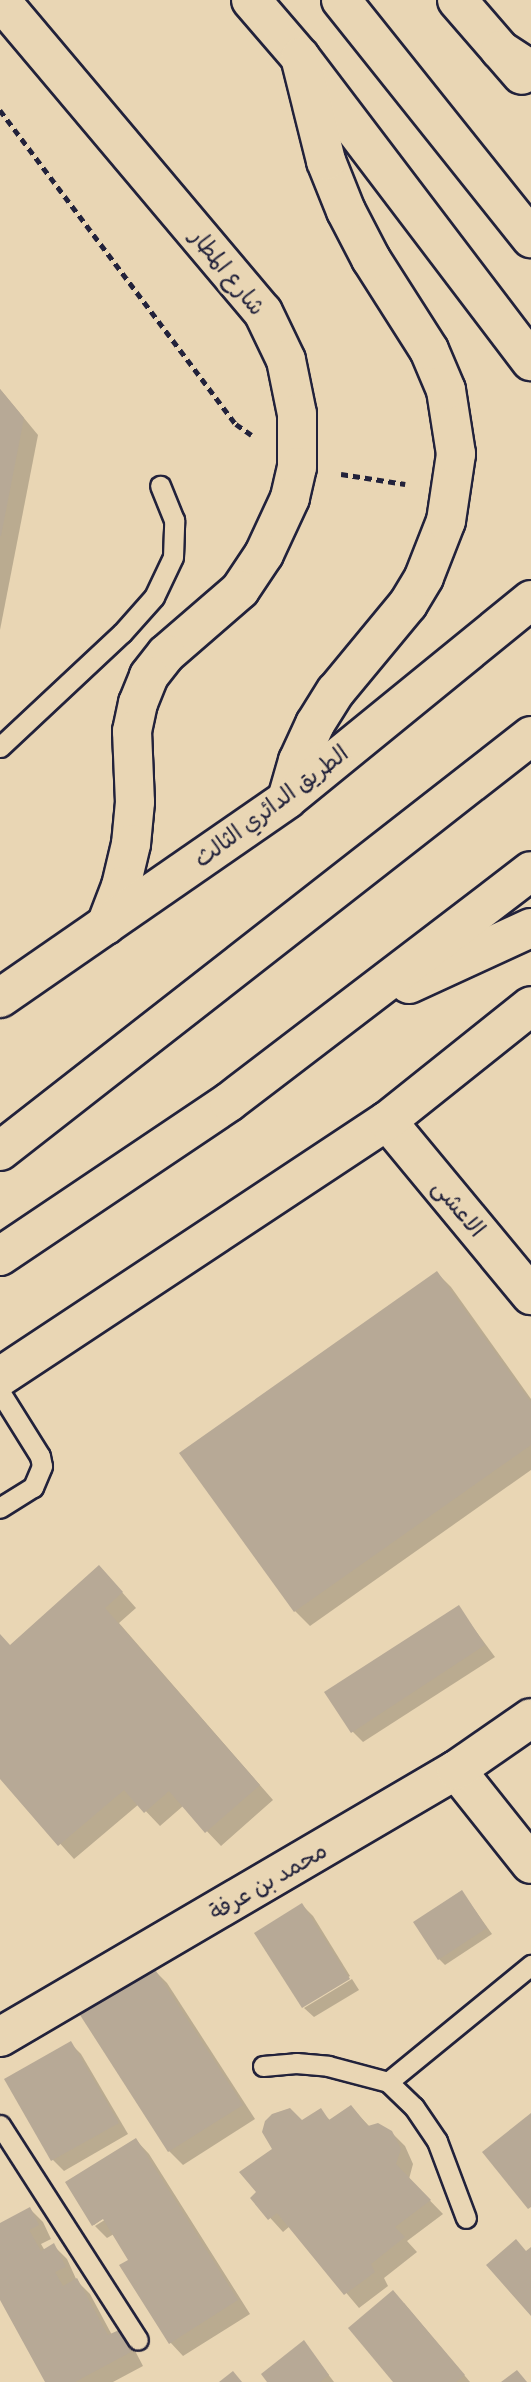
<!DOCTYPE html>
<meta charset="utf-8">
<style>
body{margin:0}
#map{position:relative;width:531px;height:2382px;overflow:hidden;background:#e9d6b4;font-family:Itim,"Playpen Sans Arabic",sans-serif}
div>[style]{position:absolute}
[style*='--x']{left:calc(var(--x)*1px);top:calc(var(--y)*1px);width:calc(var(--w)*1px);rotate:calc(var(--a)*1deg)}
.shadow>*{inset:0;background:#0003}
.building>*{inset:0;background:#b7a996}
.path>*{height:4.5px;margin-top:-2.25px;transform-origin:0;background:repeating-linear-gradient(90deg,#22223b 0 7px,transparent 0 12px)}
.roads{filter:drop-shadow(2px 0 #22223b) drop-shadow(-2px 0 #22223b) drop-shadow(0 2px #22223b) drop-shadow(0 -2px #22223b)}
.service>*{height:19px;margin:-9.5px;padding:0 9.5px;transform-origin:9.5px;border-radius:9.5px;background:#e9d6b4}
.minor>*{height:38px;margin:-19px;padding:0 19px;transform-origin:19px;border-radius:19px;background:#e9d6b4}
.primary>*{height:38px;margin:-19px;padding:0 19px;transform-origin:19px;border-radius:19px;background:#e9d6b4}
.trunk>*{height:38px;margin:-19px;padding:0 19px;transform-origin:19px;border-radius:19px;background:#e9d6b4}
span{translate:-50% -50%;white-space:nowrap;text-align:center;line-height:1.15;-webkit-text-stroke:5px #e9d6b4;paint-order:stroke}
.street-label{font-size:23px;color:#22223b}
</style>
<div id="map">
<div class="shadow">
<i style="clip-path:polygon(0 389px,38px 435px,0 630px)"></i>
<i style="clip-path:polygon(437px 1273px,451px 1287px,531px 1399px,531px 1470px,310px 1626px,295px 1611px,182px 1454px)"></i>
<i style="clip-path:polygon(113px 1582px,136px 1608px,119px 1623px,273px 1800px,221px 1846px,183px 1806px,160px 1826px,139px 1804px,74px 1859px,0 1777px,0 1637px,10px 1647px)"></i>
<i style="clip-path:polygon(458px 1607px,495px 1657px,363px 1742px,352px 1731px)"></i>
<i style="clip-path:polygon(462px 1892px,492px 1934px,445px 1965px,439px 1959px)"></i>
<i style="clip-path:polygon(302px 1905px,313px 1916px,350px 1976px,303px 2005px)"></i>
<i style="clip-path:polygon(154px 1970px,167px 1983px,255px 2119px,183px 2165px,169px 2151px)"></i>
<i style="clip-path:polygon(352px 1979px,359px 1990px,314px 2017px,304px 2008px)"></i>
<i style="clip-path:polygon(70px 2043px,81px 2054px,128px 2134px,64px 2171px,53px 2160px)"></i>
<i style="clip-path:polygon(351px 2107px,370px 2127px,391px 2132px,405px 2146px,413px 2164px,409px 2179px,443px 2214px,407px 2241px,417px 2252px,384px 2278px,388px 2286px,359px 2308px,290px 2226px,283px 2232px,253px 2199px,259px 2192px,275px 2150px,302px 2123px,320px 2111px,331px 2121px)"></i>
<i style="clip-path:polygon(136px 2140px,149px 2154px,250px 2314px,183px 2356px,170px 2342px,131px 2260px,114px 2234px,107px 2238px,95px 2226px,111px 2216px,110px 2213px,94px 2225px,67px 2183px)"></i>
<i style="clip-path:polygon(30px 2209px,43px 2222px,51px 2239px,41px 2244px,45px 2251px,54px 2246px,67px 2259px,77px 2281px,90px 2294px,112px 2335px,118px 2332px,132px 2345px,143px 2366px,113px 2382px,47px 2382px,0 2296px,0 2225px)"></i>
<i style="clip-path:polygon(404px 2303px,470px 2382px,395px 2382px)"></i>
<i style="clip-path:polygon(309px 2349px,334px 2382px,270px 2382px)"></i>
</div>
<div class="building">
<i style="clip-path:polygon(0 389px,24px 418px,1px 536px,0 536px)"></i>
<i style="clip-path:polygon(437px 1271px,531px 1402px,531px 1445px,294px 1612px,179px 1453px)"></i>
<i style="clip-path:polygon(99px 1565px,123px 1592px,105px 1608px,260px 1785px,205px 1833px,169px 1791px,144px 1813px,124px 1790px,58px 1846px,0 1779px,0 1634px,10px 1645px)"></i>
<i style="clip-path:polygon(459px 1605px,485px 1645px,351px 1733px,324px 1692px)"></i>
<i style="clip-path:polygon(462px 1890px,487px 1928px,438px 1960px,413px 1922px)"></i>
<i style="clip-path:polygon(302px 1903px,350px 1979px,302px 2008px,254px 1933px)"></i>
<i style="clip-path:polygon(154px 1968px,243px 2105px,168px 2152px,80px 2015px)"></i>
<i style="clip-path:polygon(71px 2041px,119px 2123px,51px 2161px,4px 2079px)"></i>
<i style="clip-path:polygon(351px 2105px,368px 2126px,378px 2123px,392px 2131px,401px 2149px,396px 2164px,431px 2200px,395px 2227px,405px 2237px,371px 2264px,375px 2272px,344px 2295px,277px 2213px,268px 2220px,250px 2198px,256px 2192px,239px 2172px,272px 2149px,262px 2132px,265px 2121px,272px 2114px,290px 2108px,302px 2120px,321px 2108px,329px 2120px)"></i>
<i style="clip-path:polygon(531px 2113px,531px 2207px,528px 2209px,482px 2152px)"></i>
<i style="clip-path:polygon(136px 2138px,238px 2300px,169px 2344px,119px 2265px,128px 2260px,103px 2219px,92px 2226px,65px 2182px)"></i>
<i style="clip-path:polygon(30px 2207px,39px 2225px,29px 2230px,41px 2251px,54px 2243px,66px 2267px,55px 2272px,63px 2286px,77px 2278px,108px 2335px,119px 2330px,131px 2352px,75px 2382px,45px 2382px,0 2300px,0 2223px)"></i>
<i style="clip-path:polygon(516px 2239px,526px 2251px,531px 2247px,531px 2316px,486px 2265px)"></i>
<i style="clip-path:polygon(393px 2290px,465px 2375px,456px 2382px,393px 2382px,348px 2328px)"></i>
<i style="clip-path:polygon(304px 2340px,329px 2375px,320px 2382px,267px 2382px,261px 2374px)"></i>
<i style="clip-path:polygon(517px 2370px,527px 2382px,501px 2382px)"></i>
<i style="clip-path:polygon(233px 2371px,242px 2382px,219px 2382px)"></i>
</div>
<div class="path">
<i style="--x:0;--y:110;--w:393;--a:53.1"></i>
<i style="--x:236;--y:424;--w:19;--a:35"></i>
<i style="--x:341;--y:474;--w:65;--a:8.9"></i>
</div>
<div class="roads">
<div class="service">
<i style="--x:0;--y:747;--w:167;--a:-43.1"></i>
<i style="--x:122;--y:633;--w:48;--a:-48.4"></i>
<i style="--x:154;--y:597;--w:44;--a:-64.6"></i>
<i style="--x:173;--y:557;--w:37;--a:-88"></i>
<i style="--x:174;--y:520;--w:37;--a:-112"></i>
<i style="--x:0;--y:1392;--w:75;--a:58"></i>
<i style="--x:40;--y:1456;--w:10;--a:79"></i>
<i style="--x:42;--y:1466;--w:23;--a:113"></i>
<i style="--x:33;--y:1487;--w:39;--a:148"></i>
<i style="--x:263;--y:2066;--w:33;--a:-5"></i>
<i style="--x:296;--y:2063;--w:32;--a:5"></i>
<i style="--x:328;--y:2066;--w:62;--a:14.9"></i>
<i style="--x:388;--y:2082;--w:185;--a:-39.3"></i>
<i style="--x:388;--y:2082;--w:36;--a:44"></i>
<i style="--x:414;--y:2107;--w:41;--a:55.9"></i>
<i style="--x:437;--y:2141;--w:82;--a:69.4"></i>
<i style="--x:0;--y:2125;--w:255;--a:57.3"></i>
</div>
<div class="minor">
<i style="--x:0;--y:0;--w:408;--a:49.9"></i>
<i style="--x:263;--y:312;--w:53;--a:64.4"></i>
<i style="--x:286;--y:360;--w:55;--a:78.5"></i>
<i style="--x:297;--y:414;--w:53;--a:90"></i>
<i style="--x:297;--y:467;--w:32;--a:103"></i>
<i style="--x:290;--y:498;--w:62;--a:114.9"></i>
<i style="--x:264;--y:554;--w:43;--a:123.7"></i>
<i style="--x:240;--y:590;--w:98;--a:139.1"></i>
<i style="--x:166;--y:654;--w:28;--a:128"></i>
<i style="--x:149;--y:676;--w:29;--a:112"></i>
<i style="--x:138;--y:703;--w:29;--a:102"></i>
<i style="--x:132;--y:731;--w:71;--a:87.6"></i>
<i style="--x:135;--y:802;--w:42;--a:95.4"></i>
<i style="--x:131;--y:844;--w:43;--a:103.4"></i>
<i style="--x:121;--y:886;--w:42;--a:111"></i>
<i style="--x:387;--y:1121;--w:226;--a:50.4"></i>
<i style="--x:0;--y:1377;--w:464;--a:-33.5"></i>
<i style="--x:387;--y:1121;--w:184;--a:-38.6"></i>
<i style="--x:456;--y:1770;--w:120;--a:51.4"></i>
<i style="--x:0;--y:2037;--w:528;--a:-30.35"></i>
<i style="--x:456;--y:1770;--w:91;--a:-34.7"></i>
</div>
<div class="primary">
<i style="--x:251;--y:0;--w:75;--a:49.3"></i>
<i style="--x:300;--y:57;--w:382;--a:52.8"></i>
<i style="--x:457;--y:0;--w:99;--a:49.1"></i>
</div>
<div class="trunk">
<i style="--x:341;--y:0;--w:305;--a:51.4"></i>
<i style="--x:500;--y:50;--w:37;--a:33"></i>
<i style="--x:287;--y:799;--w:40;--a:-74"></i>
<i style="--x:298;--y:761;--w:41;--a:-65.3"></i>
<i style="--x:315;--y:724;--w:39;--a:-58"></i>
<i style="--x:336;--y:691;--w:113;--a:-50.4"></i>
<i style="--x:408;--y:604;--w:31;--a:-59"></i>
<i style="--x:424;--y:577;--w:60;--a:-68.6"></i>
<i style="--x:446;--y:521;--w:68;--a:-81.5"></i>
<i style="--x:456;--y:454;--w:65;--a:-98.9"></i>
<i style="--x:446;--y:390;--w:43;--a:-113"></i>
<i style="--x:429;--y:350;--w:108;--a:-122.5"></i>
<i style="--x:371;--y:259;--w:54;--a:-117.5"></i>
<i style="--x:346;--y:211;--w:54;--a:-111.8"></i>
<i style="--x:326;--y:161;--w:107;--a:-104"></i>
<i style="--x:409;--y:984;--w:134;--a:-24.7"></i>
<i style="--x:0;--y:998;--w:349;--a:-34.7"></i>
<i style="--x:287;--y:799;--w:315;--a:-39.2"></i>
<i style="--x:0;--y:1151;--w:674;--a:-38.01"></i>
<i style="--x:0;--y:1256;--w:276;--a:-33.9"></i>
<i style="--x:229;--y:1102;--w:380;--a:-37.4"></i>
</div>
</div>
<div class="street-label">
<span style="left:228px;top:272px;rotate:51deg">شارع المطار</span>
<span style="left:271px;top:806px;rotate:-37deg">الطريق الدائري الثالث</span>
<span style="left:459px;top:1208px;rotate:50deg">الاعشى</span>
<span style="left:268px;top:1881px;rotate:-30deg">محمد بن عرفة</span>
</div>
</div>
